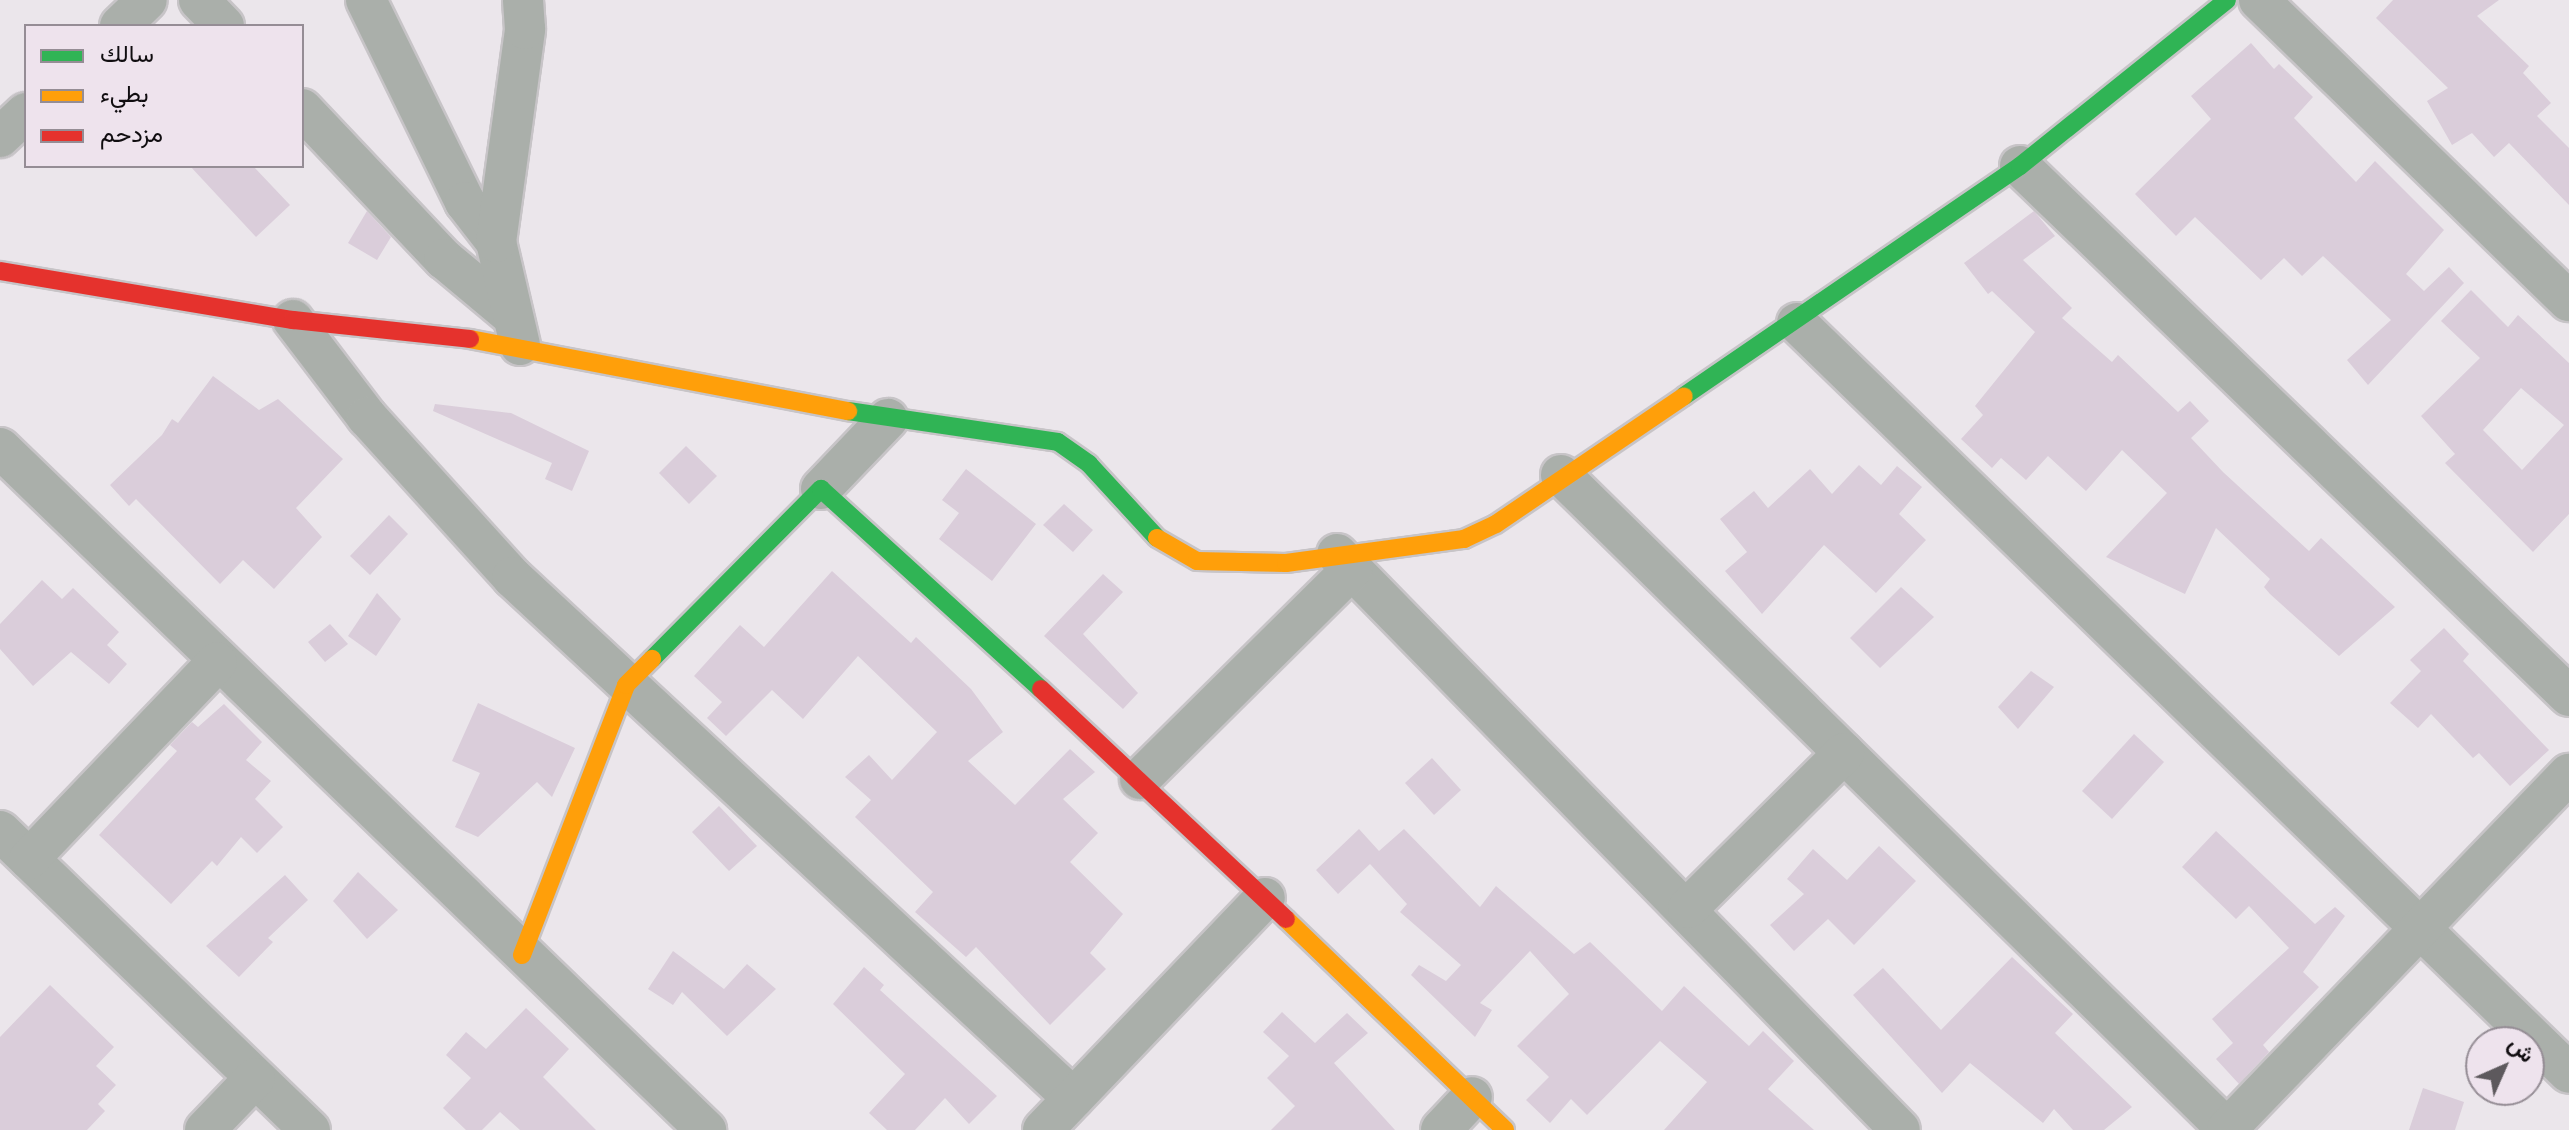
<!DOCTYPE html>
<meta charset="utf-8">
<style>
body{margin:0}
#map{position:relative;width:2569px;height:1130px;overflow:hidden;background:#ebe6eb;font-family:"Sofia Sans Condensed",Vazirmatn,sans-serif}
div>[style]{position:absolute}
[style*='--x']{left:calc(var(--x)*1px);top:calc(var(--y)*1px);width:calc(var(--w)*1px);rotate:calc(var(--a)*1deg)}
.building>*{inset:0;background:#dacdda}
.roads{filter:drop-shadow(2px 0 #c7c4c7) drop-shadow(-2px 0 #c7c4c7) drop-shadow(0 2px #c7c4c7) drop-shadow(0 -2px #c7c4c7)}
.street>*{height:40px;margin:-20px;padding:0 20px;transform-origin:20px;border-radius:20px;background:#aaafaa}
.fast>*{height:18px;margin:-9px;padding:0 9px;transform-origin:9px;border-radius:9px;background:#30b455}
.slow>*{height:18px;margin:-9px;padding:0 9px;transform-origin:9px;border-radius:9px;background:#ff9f0a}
.jam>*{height:18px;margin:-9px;padding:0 9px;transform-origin:9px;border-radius:9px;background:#e5322d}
span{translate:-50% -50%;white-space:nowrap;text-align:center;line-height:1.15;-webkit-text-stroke:6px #eee3ed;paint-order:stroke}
.legend{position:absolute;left:24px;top:24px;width:280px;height:144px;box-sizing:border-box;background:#eee3ed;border:2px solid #958d95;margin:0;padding:10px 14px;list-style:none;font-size:24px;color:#100d10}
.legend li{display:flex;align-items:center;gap:16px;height:40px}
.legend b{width:40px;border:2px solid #958d95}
.north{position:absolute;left:2465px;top:1026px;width:80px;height:80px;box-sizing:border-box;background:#eee3ed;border:2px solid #958d95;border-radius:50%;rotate:45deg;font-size:22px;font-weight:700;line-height:32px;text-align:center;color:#100d10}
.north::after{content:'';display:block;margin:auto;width:28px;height:36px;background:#5d595d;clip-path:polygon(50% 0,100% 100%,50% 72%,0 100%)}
</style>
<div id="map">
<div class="building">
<i style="clip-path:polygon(2393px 0,2499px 0,2477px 16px,2529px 66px,2523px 73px,2551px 103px,2537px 116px,2569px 148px,2569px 205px,2509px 143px,2494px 157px,2472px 133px,2452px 145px,2427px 101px,2448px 88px,2376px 18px)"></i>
<i style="clip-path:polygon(2251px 43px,2274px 69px,2279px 64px,2313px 97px,2294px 118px,2356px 182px,2375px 161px,2444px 230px,2406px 274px,2424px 291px,2449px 267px,2464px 283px,2368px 385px,2347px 360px,2391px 320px,2323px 256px,2302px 276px,2284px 258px,2261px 280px,2195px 217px,2176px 236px,2135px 194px,2211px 119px,2191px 96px)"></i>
<i style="clip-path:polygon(190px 166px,253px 166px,290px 205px,256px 237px)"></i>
<i style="clip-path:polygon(367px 211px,391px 237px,377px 260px,348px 243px)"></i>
<i style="clip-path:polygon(2034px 211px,2055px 236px,2023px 260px,2072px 308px,2062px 318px,2112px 362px,2118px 355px,2178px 412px,2190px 401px,2209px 421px,2191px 438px,2223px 472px,2309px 551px,2321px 538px,2395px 607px,2339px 656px,2270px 594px,2264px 587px,2270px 579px,2216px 528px,2185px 594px,2106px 557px,2167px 493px,2122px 450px,2086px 491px,2048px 456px,2026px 480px,2001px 458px,1992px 468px,1961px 439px,1983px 415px,1975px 406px,2035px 332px,1992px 291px,1988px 294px,1964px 263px)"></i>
<i style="clip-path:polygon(evenodd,2471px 290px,2508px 327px,2518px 315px,2569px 363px,2569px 514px,2533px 552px,2445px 463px,2455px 454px,2421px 416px,2480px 358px,2441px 321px,2471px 290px,2521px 388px,2564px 425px,2522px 470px,2483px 430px,2521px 388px)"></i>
<i style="clip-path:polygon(213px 376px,259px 410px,278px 399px,343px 459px,296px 508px,322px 537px,274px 589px,243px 560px,220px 584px,136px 499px,129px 506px,110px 485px,162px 435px,172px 419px,178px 423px)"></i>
<i style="clip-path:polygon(435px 404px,511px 413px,589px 451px,572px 491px,545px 479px,552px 463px,433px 411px)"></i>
<i style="clip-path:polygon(686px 446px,717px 476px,689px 504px,659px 473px)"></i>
<i style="clip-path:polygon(1859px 465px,1881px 485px,1897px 466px,1922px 487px,1899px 514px,1926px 540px,1876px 593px,1824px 545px,1762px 614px,1725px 571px,1747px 552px,1720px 519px,1754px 491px,1768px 508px,1810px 469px,1832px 494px)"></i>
<i style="clip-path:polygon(966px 469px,1036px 524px,992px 581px,939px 539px,959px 513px,942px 500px)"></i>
<i style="clip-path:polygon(1064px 504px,1093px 530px,1073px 552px,1043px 525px)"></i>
<i style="clip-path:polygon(389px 515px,408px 534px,370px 575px,350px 556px)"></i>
<i style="clip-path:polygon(832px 571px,911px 643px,916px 637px,971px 689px,1003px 732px,968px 761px,1015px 805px,1070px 749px,1095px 772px,1063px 799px,1098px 833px,1070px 862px,1123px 914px,1090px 953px,1106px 969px,1050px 1025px,976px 947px,966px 957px,915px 912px,933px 892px,855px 817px,871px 800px,845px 777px,869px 755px,892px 780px,937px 732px,858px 656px,803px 719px,772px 690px,726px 736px,707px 718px,722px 702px,694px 676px,740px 625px,764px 647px)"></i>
<i style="clip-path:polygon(1103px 574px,1123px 592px,1083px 634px,1138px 693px,1123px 709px,1044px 636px)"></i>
<i style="clip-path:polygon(42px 580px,62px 599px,73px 588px,119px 632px,107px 645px,127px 664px,109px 684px,71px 652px,33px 686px,0 649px,0 624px)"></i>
<i style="clip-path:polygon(1901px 587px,1934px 617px,1880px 668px,1850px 638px)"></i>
<i style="clip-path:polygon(377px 593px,401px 619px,376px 656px,348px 636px)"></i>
<i style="clip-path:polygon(330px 624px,348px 644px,325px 662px,308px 642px)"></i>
<i style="clip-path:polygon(2444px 628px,2469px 654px,2463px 661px,2549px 750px,2510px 786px,2479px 753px,2473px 758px,2431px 714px,2418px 728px,2390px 703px,2421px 671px,2410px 660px)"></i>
<i style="clip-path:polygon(2031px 671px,2054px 687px,2018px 729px,1998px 707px)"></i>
<i style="clip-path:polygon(478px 703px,575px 748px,552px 797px,537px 782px,478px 837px,455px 827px,480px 773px,452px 761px)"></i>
<i style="clip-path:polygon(224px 704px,262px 742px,246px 760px,271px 781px,255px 799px,283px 827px,257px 853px,241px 837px,217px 866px,212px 861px,171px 904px,99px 835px,177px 751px,170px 745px,192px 722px,198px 727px)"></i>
<i style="clip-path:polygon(2134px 734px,2164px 762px,2112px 819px,2082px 791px)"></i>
<i style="clip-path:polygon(1432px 758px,1461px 790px,1434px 815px,1405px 783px)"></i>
<i style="clip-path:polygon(719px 806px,757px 846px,729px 871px,692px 832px)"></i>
<i style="clip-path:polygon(1359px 829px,1379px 851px,1404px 829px,1480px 907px,1496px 886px,1574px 954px,1590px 942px,1662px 1011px,1684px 986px,1749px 1046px,1763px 1031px,1794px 1061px,1768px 1089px,1814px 1130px,1664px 1130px,1707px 1082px,1660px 1041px,1587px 1115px,1571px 1099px,1550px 1123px,1526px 1100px,1549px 1077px,1517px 1046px,1569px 994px,1530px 951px,1480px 1003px,1492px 1010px,1475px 1037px,1411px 975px,1419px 965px,1446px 981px,1461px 965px,1400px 912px,1407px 904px,1370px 864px,1338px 894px,1316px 870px)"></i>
<i style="clip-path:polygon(2216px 831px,2315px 924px,2335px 907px,2345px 916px,2303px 972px,2319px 987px,2263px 1045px,2269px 1052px,2239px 1084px,2216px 1059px,2233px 1043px,2212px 1019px,2289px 948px,2249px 906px,2236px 919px,2182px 867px)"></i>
<i style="clip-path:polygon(1879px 846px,1916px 881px,1854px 945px,1828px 919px,1794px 951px,1770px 925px,1804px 894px,1787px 879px,1813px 849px,1847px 880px)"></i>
<i style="clip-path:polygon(358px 872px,398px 910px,367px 939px,333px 901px)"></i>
<i style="clip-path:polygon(285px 875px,308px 900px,268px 938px,273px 942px,239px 977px,206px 946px)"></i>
<i style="clip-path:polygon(673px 951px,724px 989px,747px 964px,776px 989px,727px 1036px,682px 992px,673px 1005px,648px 989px)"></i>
<i style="clip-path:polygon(2012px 957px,2073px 1014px,2055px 1033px,2132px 1107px,2104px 1130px,2073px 1130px,2054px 1109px,2043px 1123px,1970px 1063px,1942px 1093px,1853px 995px,1883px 968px,1941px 1030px)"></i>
<i style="clip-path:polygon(864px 967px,884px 985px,880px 990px,997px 1096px,969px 1124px,945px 1098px,915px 1130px,887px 1130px,869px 1113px,905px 1074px,833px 1004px)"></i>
<i style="clip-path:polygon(50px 985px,114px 1047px,96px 1066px,116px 1085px,98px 1104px,105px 1111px,87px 1130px,0 1130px,0 1037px)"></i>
<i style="clip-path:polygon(526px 1008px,569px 1049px,543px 1077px,596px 1130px,520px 1130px,500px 1112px,482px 1130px,466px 1130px,443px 1108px,471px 1078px,446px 1055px,466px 1032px,486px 1049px)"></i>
<i style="clip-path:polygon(1282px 1012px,1315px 1043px,1347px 1013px,1368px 1033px,1334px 1063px,1395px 1130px,1271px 1130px,1295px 1106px,1267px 1078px,1289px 1056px,1263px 1032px)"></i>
<i style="clip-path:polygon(2423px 1088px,2464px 1102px,2455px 1130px,2409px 1130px)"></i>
</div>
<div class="roads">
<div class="street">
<i style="--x:199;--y:0;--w:36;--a:46"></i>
<i style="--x:366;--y:0;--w:225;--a:63.9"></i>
<i style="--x:465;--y:202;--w:51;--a:52.2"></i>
<i style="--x:2259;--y:0;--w:432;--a:44.2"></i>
<i style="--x:120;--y:26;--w:37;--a:-44"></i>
<i style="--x:302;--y:109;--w:207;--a:46.6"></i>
<i style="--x:444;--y:259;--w:86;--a:39.8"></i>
<i style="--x:0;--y:137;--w:35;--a:-43"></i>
<i style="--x:2020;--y:166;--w:763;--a:43.99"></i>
<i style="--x:293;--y:320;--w:122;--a:52.7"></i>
<i style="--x:367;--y:417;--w:216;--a:47.8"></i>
<i style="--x:512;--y:577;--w:766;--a:42.88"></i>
<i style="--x:1797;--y:323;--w:1076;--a:44.17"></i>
<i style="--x:520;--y:345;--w:106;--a:-103.1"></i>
<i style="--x:496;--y:242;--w:215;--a:-82.2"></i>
<i style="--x:525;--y:29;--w:29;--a:-94"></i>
<i style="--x:0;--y:448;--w:982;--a:44.01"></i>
<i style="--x:1561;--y:475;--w:935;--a:44.48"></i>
<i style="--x:821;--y:489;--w:97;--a:-46.3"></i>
<i style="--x:1337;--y:554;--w:805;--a:45.65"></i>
<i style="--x:1140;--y:779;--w:298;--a:-44.7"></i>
<i style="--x:0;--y:831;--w:431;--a:44"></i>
<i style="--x:29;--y:859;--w:272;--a:-46.3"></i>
<i style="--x:1688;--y:908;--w:220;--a:-44.8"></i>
<i style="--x:2227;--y:1129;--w:493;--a:-46.1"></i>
<i style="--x:205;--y:1130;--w:72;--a:-46.1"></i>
<i style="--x:1043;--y:1130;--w:321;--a:-46.3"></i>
<i style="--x:1441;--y:1130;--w:45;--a:-46.8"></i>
</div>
<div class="fast">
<i style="--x:1684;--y:396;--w:407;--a:-34.4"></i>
<i style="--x:2020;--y:166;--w:265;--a:-38.7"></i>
<i style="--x:848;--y:411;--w:212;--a:8.4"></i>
<i style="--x:1058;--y:442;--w:38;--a:35"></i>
<i style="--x:1089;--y:464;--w:100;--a:47.4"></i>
<i style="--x:652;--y:659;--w:240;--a:-45.2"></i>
<i style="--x:821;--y:489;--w:297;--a:42.3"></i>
</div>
<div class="slow">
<i style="--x:470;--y:339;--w:385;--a:10.8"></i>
<i style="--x:1157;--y:538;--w:46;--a:29.9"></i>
<i style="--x:1197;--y:561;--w:89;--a:1.3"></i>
<i style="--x:1286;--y:563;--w:180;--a:-7.7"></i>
<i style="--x:1464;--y:539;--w:35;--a:-25"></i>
<i style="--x:1496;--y:524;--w:227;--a:-34.2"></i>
<i style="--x:1286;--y:919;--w:304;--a:43.9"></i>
<i style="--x:522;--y:955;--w:289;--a:-68.9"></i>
<i style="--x:626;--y:685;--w:37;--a:-45"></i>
</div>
<div class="jam">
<i style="--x:0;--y:271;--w:297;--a:9.5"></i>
<i style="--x:293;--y:320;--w:178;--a:6.1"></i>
<i style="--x:1041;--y:689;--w:336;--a:43.2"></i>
</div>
</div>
<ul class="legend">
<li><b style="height:10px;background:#30b455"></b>سالك</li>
<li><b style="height:10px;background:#ff9f0a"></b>بطيء</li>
<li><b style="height:10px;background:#e5322d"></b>مزدحم</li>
</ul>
<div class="north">ش</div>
</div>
